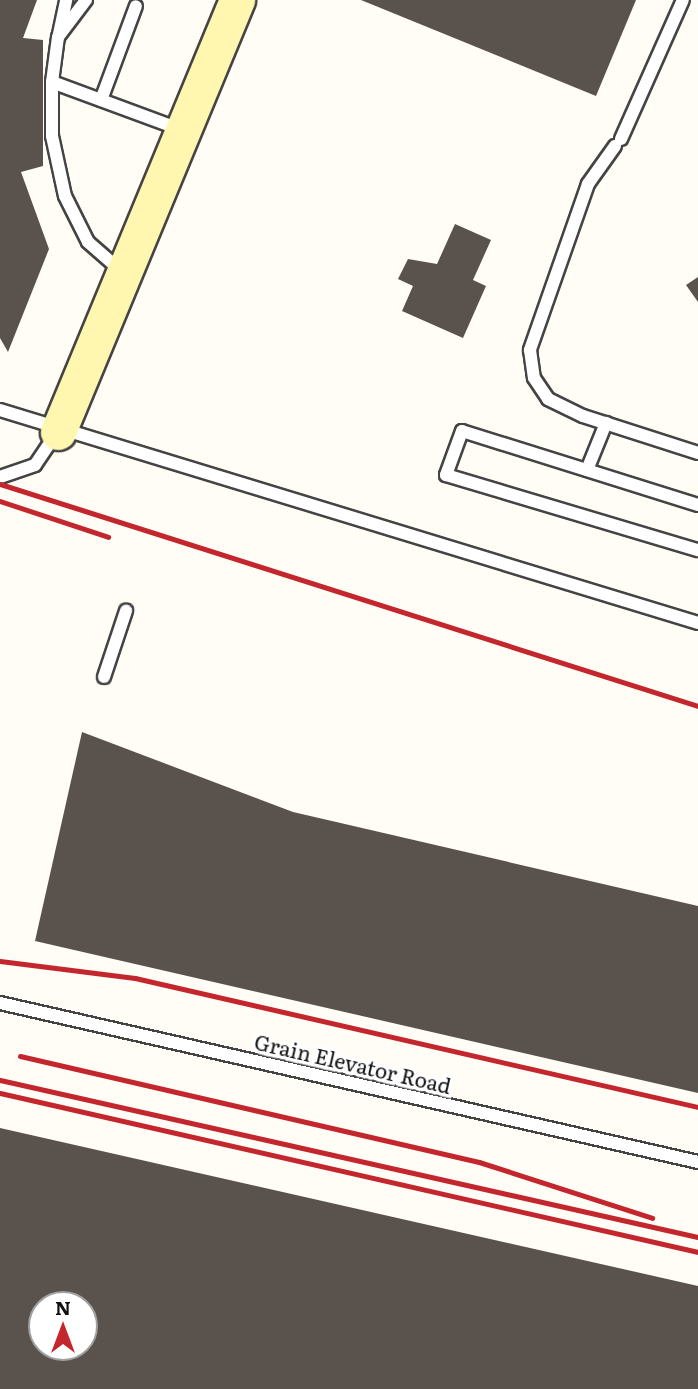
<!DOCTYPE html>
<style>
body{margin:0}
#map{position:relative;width:698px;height:1389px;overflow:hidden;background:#fffdf5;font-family:Literata,serif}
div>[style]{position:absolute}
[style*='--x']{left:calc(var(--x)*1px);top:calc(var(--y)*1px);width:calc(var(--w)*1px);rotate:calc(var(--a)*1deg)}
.building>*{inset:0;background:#5a524d}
.roads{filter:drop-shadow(2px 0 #444) drop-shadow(-2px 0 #444) drop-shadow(0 2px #444) drop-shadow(0 -2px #444)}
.lane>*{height:12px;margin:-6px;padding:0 6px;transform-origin:6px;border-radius:6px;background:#fff}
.secondary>*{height:35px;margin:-17.5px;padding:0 17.5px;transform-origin:17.5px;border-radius:17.5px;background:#fff6b0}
.rail>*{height:5px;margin:-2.5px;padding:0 2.5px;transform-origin:2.5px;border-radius:2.5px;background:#c4262e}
span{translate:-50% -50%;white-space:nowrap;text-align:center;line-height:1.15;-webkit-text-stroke:7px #fff;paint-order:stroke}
.street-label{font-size:21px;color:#111}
.north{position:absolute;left:28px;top:1291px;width:70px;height:70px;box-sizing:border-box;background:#fff;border:2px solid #a0a0a0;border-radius:50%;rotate:0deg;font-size:19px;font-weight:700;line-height:28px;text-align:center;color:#111}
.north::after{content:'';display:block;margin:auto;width:24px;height:32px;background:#c4262e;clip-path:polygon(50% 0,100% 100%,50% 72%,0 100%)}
</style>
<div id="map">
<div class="building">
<i style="clip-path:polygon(0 0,37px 0,23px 38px,43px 40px,43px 166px,21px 172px,49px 249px,8px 352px,0 338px)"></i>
<i style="clip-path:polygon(361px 0,636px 0,596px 96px)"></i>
<i style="clip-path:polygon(455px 224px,491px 240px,473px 280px,486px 286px,463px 338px,402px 311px,413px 286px,398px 279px,408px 259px,437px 264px)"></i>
<i style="clip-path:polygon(698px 277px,698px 302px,686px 285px)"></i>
<i style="clip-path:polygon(82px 732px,293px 812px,698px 906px,698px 1093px,35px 941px)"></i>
<i style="clip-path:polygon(evenodd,0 1128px,698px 1286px,698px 1389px,0 1389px,0 1128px,42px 1305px,84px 1305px,84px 1347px,42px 1347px,42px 1305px)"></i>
</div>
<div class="roads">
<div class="lane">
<i style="--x:86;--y:0;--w:46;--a:127.1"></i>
<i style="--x:58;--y:37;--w:45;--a:97.6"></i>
<i style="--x:52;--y:82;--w:139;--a:20.3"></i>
<i style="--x:59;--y:34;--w:35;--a:-78"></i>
<i style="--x:52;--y:82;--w:54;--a:90"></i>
<i style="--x:52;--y:136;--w:61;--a:77.8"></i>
<i style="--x:65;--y:196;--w:51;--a:63.4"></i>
<i style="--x:88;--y:242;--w:43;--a:41.2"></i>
<i style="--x:101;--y:100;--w:100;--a:-69.6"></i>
<i style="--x:621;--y:139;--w:152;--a:-66"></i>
<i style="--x:615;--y:146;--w:47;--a:125.4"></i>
<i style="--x:588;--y:184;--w:176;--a:109.3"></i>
<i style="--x:530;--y:350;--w:28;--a:82"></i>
<i style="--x:534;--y:378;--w:25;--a:56"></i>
<i style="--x:548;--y:399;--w:39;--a:26"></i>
<i style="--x:583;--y:416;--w:121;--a:17.8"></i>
<i style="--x:0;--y:410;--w:730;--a:16.97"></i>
<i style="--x:587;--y:470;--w:51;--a:-68"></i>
<i style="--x:0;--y:477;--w:37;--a:-19"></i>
<i style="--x:35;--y:465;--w:40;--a:-56"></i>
<i style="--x:698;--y:505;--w:247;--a:-162.6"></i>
<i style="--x:462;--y:431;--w:47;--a:110"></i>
<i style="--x:446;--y:475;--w:263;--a:16.6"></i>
<i style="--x:104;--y:677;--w:70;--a:-71.6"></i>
<i style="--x:0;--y:1003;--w:716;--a:12.83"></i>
</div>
<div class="secondary">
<i style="--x:58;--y:432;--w:468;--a:-67.5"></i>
</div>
</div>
<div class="rail">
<i style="--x:0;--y:484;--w:732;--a:17.64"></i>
<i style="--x:0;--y:501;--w:114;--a:18.4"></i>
<i style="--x:0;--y:961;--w:136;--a:7.2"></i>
<i style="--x:135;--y:978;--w:578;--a:12.91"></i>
<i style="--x:20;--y:1056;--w:471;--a:13"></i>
<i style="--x:479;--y:1162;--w:182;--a:17.9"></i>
<i style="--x:0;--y:1080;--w:715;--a:12.68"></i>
<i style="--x:0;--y:1093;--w:716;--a:12.83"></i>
</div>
<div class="street-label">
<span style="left:353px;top:1063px;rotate:13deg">Grain Elevator Road</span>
</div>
<div class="north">N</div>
</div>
